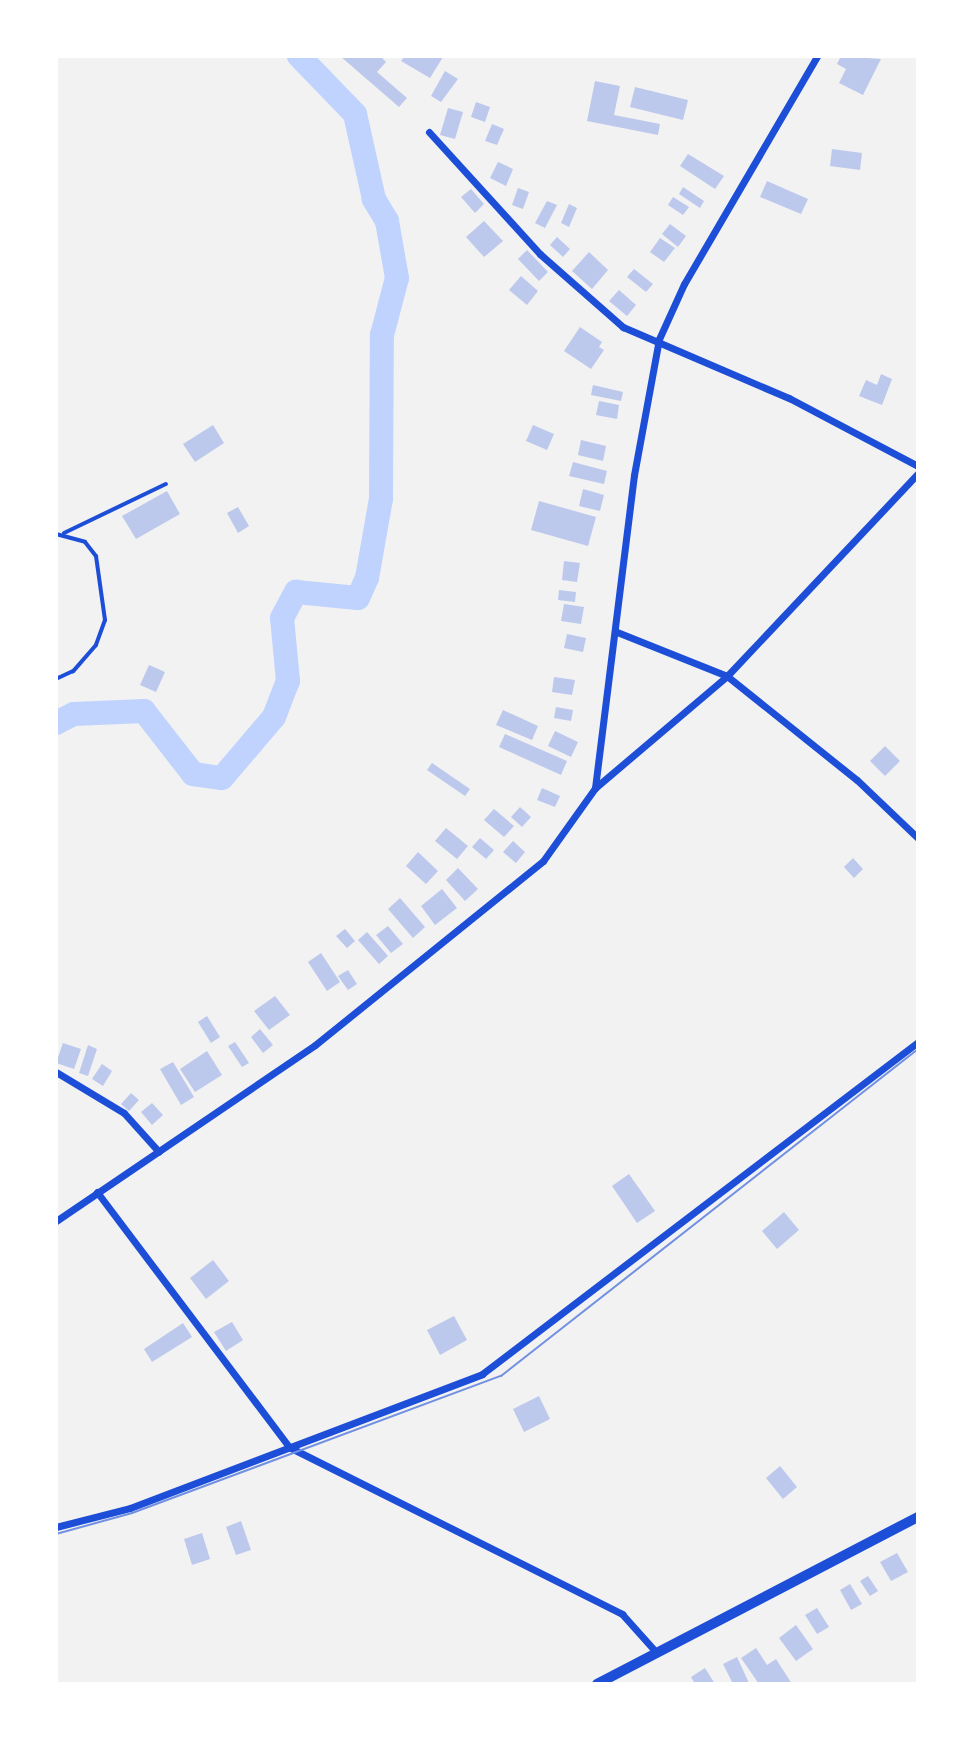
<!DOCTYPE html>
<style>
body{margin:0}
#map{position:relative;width:974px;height:1740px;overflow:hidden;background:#f2f2f2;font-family:"Noto Sans",sans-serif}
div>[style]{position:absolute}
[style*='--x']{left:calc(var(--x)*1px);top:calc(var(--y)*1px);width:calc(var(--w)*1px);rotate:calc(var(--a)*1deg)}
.river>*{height:24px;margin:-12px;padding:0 12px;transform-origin:12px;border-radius:12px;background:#bfd3fe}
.building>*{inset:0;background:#bdc9ec}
.service>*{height:4px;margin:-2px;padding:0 2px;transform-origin:2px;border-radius:2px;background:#1d4ed8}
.minor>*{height:7px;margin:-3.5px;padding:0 3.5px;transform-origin:3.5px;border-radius:3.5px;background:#1d4ed8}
.secondary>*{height:10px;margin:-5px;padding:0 5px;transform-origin:5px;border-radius:5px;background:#1d4ed8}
.tram>*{height:2px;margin:-1px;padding:0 1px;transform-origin:1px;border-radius:1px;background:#7290e2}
span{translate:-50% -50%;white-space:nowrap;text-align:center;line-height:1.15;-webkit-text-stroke:7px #fff;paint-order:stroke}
.frame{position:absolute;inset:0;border:58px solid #fff;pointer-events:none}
</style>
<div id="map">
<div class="river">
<i style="--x:56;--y:723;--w:20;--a:-27"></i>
<i style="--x:74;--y:714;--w:70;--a:-2.5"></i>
<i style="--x:144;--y:711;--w:80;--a:52.1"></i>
<i style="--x:193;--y:774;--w:29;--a:8"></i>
<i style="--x:222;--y:778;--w:80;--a:-49.6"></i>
<i style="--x:274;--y:717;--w:39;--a:-69"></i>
<i style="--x:288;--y:681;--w:63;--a:-95.4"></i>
<i style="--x:282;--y:618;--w:30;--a:-62"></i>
<i style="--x:296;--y:592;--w:62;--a:5.5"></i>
<i style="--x:358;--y:598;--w:22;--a:-66"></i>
<i style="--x:367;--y:578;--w:80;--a:-80"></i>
<i style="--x:381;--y:499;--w:164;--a:-89.7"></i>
<i style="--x:382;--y:335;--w:59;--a:-75.3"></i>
<i style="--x:397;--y:278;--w:58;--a:-100"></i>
<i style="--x:387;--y:221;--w:26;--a:-121"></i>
<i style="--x:374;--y:199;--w:87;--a:-102.6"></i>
<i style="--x:355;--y:114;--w:81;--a:-134"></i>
</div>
<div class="building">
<i style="clip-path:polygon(340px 56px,380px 56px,386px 62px,377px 72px,407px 98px,399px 107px)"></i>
<i style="clip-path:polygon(405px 56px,441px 56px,443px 57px,430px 78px,401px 61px)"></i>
<i style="clip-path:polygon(841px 56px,881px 59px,863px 95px,839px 83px,846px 69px,837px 64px)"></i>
<i style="clip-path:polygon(445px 71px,458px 79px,441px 102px,431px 96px)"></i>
<i style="clip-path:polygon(595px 81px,620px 86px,614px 115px,660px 124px,658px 135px,587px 121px)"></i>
<i style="clip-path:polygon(635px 87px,688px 100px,683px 120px,630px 107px)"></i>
<i style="clip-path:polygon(476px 102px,490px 107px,485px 122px,471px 117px)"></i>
<i style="clip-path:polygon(448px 108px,463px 112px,455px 139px,440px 135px)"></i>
<i style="clip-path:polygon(492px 124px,504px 129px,497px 145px,485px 141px)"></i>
<i style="clip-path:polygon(832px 149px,862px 153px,860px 170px,830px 166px)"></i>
<i style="clip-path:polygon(688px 154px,724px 176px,715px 189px,680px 166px)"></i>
<i style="clip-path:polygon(498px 162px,513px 169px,506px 186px,490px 178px)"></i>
<i style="clip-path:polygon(767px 181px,808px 199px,801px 214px,760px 197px)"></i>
<i style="clip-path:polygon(683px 187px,704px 201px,700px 208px,679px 194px)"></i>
<i style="clip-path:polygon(518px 188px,529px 192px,523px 209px,512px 205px)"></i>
<i style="clip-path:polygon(471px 189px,484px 204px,475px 213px,461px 197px)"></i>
<i style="clip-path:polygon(673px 197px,689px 207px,683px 215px,668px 205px)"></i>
<i style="clip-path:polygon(547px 201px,557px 205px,545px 228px,535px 223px)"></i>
<i style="clip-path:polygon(569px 204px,577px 208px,569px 227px,561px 223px)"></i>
<i style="clip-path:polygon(484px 221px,503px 241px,484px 257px,466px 237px)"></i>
<i style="clip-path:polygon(670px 224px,686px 236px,678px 247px,662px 234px)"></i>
<i style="clip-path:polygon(557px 237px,570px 249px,563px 257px,550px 245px)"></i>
<i style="clip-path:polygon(660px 238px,675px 248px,664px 262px,650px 252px)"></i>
<i style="clip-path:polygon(527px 250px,548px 272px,539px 281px,518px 259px)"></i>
<i style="clip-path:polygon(589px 252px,608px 270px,592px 289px,572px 271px)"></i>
<i style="clip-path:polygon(634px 269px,653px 284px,646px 292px,627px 277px)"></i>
<i style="clip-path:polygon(521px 276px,538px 291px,527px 305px,509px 290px)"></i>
<i style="clip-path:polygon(619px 290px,636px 305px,627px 316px,609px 301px)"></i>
<i style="clip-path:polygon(580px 327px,602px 342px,599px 347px,604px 350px,591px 369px,564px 351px)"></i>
<i style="clip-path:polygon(881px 374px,892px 379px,882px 405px,859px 396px,866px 380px,877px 385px)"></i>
<i style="clip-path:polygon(593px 385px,623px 392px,621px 401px,591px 395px)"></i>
<i style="clip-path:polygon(599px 401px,619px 405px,617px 419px,596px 415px)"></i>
<i style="clip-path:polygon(213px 425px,224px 443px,195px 462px,183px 444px)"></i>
<i style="clip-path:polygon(533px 425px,554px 434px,547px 450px,526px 441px)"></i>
<i style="clip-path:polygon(581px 440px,606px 446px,603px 461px,578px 455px)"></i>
<i style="clip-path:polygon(573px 462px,607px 471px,604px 484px,569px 476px)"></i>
<i style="clip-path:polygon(583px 489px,604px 495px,600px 511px,579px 506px)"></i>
<i style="clip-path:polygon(167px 491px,180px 514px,136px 539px,122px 516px)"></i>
<i style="clip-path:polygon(539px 501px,596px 517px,588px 546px,531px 530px)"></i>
<i style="clip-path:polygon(238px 507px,249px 526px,238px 533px,227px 513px)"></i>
<i style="clip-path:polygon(564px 561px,580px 563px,577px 582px,562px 580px)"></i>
<i style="clip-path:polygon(559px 590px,576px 592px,575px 602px,558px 600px)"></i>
<i style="clip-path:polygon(564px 604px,584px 607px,581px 624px,561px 621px)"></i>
<i style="clip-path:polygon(567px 634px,586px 638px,583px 652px,564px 648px)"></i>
<i style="clip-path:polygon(149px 665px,165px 672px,156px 692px,140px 685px)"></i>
<i style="clip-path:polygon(554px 677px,575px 680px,572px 695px,552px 692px)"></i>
<i style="clip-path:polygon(556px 707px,573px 710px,571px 721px,554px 718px)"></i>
<i style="clip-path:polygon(503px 710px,538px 726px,532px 740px,496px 725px)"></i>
<i style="clip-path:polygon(555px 731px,578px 742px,571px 757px,548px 746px)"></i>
<i style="clip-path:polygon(505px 734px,567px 761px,561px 775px,499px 747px)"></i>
<i style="clip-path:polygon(885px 746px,900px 761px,885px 776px,870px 761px)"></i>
<i style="clip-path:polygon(432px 763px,470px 789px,465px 796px,427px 770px)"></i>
<i style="clip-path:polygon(542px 788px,560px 796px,555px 807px,537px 800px)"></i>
<i style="clip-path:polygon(520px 807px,531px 817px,522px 827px,511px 817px)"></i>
<i style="clip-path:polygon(494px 809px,514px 826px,504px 837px,484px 820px)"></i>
<i style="clip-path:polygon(446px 828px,468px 846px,457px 859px,435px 841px)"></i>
<i style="clip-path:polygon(480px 838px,494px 850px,486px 859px,472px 847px)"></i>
<i style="clip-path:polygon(513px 841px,525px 852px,516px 863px,503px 852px)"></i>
<i style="clip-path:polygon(418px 852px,438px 871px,426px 884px,406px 866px)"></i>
<i style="clip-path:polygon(853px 858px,863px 869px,854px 878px,844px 867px)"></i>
<i style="clip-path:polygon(458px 868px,478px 889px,465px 901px,446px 880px)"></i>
<i style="clip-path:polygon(442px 889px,457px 908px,435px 925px,421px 906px)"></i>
<i style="clip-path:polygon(400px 898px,425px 927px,413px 938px,388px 909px)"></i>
<i style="clip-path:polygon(388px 926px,403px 944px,391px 953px,376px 935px)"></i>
<i style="clip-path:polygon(345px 929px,355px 941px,347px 948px,336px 936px)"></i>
<i style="clip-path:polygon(367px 932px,388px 956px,379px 964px,358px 940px)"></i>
<i style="clip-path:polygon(321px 953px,340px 982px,327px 991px,308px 962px)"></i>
<i style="clip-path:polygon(348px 970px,357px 984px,348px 990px,338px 976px)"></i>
<i style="clip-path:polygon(275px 996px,290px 1015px,269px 1030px,254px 1011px)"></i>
<i style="clip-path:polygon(207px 1016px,220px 1037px,211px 1043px,198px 1022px)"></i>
<i style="clip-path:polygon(260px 1029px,273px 1045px,263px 1053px,251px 1037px)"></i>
<i style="clip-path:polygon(235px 1042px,249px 1063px,242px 1067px,228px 1046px)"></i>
<i style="clip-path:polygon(63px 1043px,81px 1049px,74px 1069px,56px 1063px)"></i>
<i style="clip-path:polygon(88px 1045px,97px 1049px,88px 1076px,79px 1073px)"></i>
<i style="clip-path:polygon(207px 1051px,222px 1075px,195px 1092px,180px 1069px)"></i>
<i style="clip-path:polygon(173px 1062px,194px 1097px,181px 1105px,160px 1069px)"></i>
<i style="clip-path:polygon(102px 1064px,112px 1071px,103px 1086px,92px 1079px)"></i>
<i style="clip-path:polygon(131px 1093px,139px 1100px,129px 1111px,121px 1104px)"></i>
<i style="clip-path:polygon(152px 1103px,163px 1115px,152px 1125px,141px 1112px)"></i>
<i style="clip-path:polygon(629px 1174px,655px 1211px,637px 1223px,612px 1186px)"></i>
<i style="clip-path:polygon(784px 1212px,799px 1230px,777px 1249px,762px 1231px)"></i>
<i style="clip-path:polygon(213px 1260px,229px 1281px,206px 1299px,190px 1278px)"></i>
<i style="clip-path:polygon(454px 1316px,467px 1340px,440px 1355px,427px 1330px)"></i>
<i style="clip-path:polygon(232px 1322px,243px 1340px,226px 1351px,214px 1332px)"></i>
<i style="clip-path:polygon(183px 1323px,192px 1337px,152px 1362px,144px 1349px)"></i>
<i style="clip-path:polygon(539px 1396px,550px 1419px,524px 1432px,513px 1409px)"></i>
<i style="clip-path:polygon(780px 1466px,797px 1487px,783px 1499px,766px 1478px)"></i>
<i style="clip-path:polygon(241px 1521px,251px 1550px,236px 1555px,226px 1527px)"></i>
<i style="clip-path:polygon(202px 1533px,210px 1559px,192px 1565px,184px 1539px)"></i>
<i style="clip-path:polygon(897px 1553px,908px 1572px,891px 1581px,880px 1562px)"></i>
<i style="clip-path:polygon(868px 1576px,878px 1591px,870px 1596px,860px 1581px)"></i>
<i style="clip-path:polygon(850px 1584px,862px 1604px,851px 1610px,840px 1590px)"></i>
<i style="clip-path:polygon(817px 1608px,829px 1627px,817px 1634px,805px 1615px)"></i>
<i style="clip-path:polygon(796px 1625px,813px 1649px,796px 1661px,779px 1638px)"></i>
<i style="clip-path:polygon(756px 1648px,767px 1665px,776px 1659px,792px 1684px,759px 1684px,741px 1658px)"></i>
<i style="clip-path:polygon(737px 1657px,749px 1683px,747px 1684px,733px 1684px,723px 1664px)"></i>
<i style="clip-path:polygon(705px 1668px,715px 1684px,695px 1684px,691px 1677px)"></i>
</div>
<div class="service">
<i style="--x:64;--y:533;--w:113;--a:-25.7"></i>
<i style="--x:56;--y:534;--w:30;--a:15"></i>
<i style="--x:85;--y:542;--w:18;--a:52"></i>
<i style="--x:96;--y:556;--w:65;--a:82"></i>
<i style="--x:105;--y:620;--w:27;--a:110"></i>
<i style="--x:96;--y:645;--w:35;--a:131"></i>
<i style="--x:73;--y:671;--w:19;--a:155"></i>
</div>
<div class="minor">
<i style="--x:429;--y:132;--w:165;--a:47.7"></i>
<i style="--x:540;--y:254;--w:111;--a:41.3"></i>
<i style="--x:623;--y:327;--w:181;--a:23.2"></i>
<i style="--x:789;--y:398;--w:146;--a:27.8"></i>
<i style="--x:617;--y:632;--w:118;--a:21.8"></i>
<i style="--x:727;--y:676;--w:166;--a:38.7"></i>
<i style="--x:857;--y:780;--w:84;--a:43.6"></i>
<i style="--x:595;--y:788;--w:173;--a:-40.3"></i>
<i style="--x:727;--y:676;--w:279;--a:-46.7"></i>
<i style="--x:56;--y:1072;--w:79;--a:31.1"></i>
<i style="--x:124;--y:1113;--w:52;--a:48.1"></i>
<i style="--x:97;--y:1192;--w:319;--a:53"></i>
<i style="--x:289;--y:1447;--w:373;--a:26.6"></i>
<i style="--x:622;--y:1614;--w:51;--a:48.2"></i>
<i style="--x:56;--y:1221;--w:313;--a:-34.2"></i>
<i style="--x:315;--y:1045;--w:293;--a:-38.9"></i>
<i style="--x:543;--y:861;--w:90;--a:-54.5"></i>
<i style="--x:595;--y:788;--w:315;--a:-82.9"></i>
<i style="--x:634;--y:475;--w:138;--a:-79.6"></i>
<i style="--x:659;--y:339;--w:60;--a:-65.6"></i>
<i style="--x:684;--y:284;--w:264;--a:-59.7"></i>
<i style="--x:56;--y:1527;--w:76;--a:-14.4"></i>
<i style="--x:130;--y:1508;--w:377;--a:-20.8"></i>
<i style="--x:482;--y:1374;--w:548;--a:-37.29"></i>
</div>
<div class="secondary">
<i style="--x:597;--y:1684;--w:362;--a:-27.5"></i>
</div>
<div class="tram">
<i style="--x:56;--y:1534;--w:79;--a:-15.4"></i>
<i style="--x:132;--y:1513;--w:394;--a:-20.4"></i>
<i style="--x:501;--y:1376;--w:530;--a:-38.1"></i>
</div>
<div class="frame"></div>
</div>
